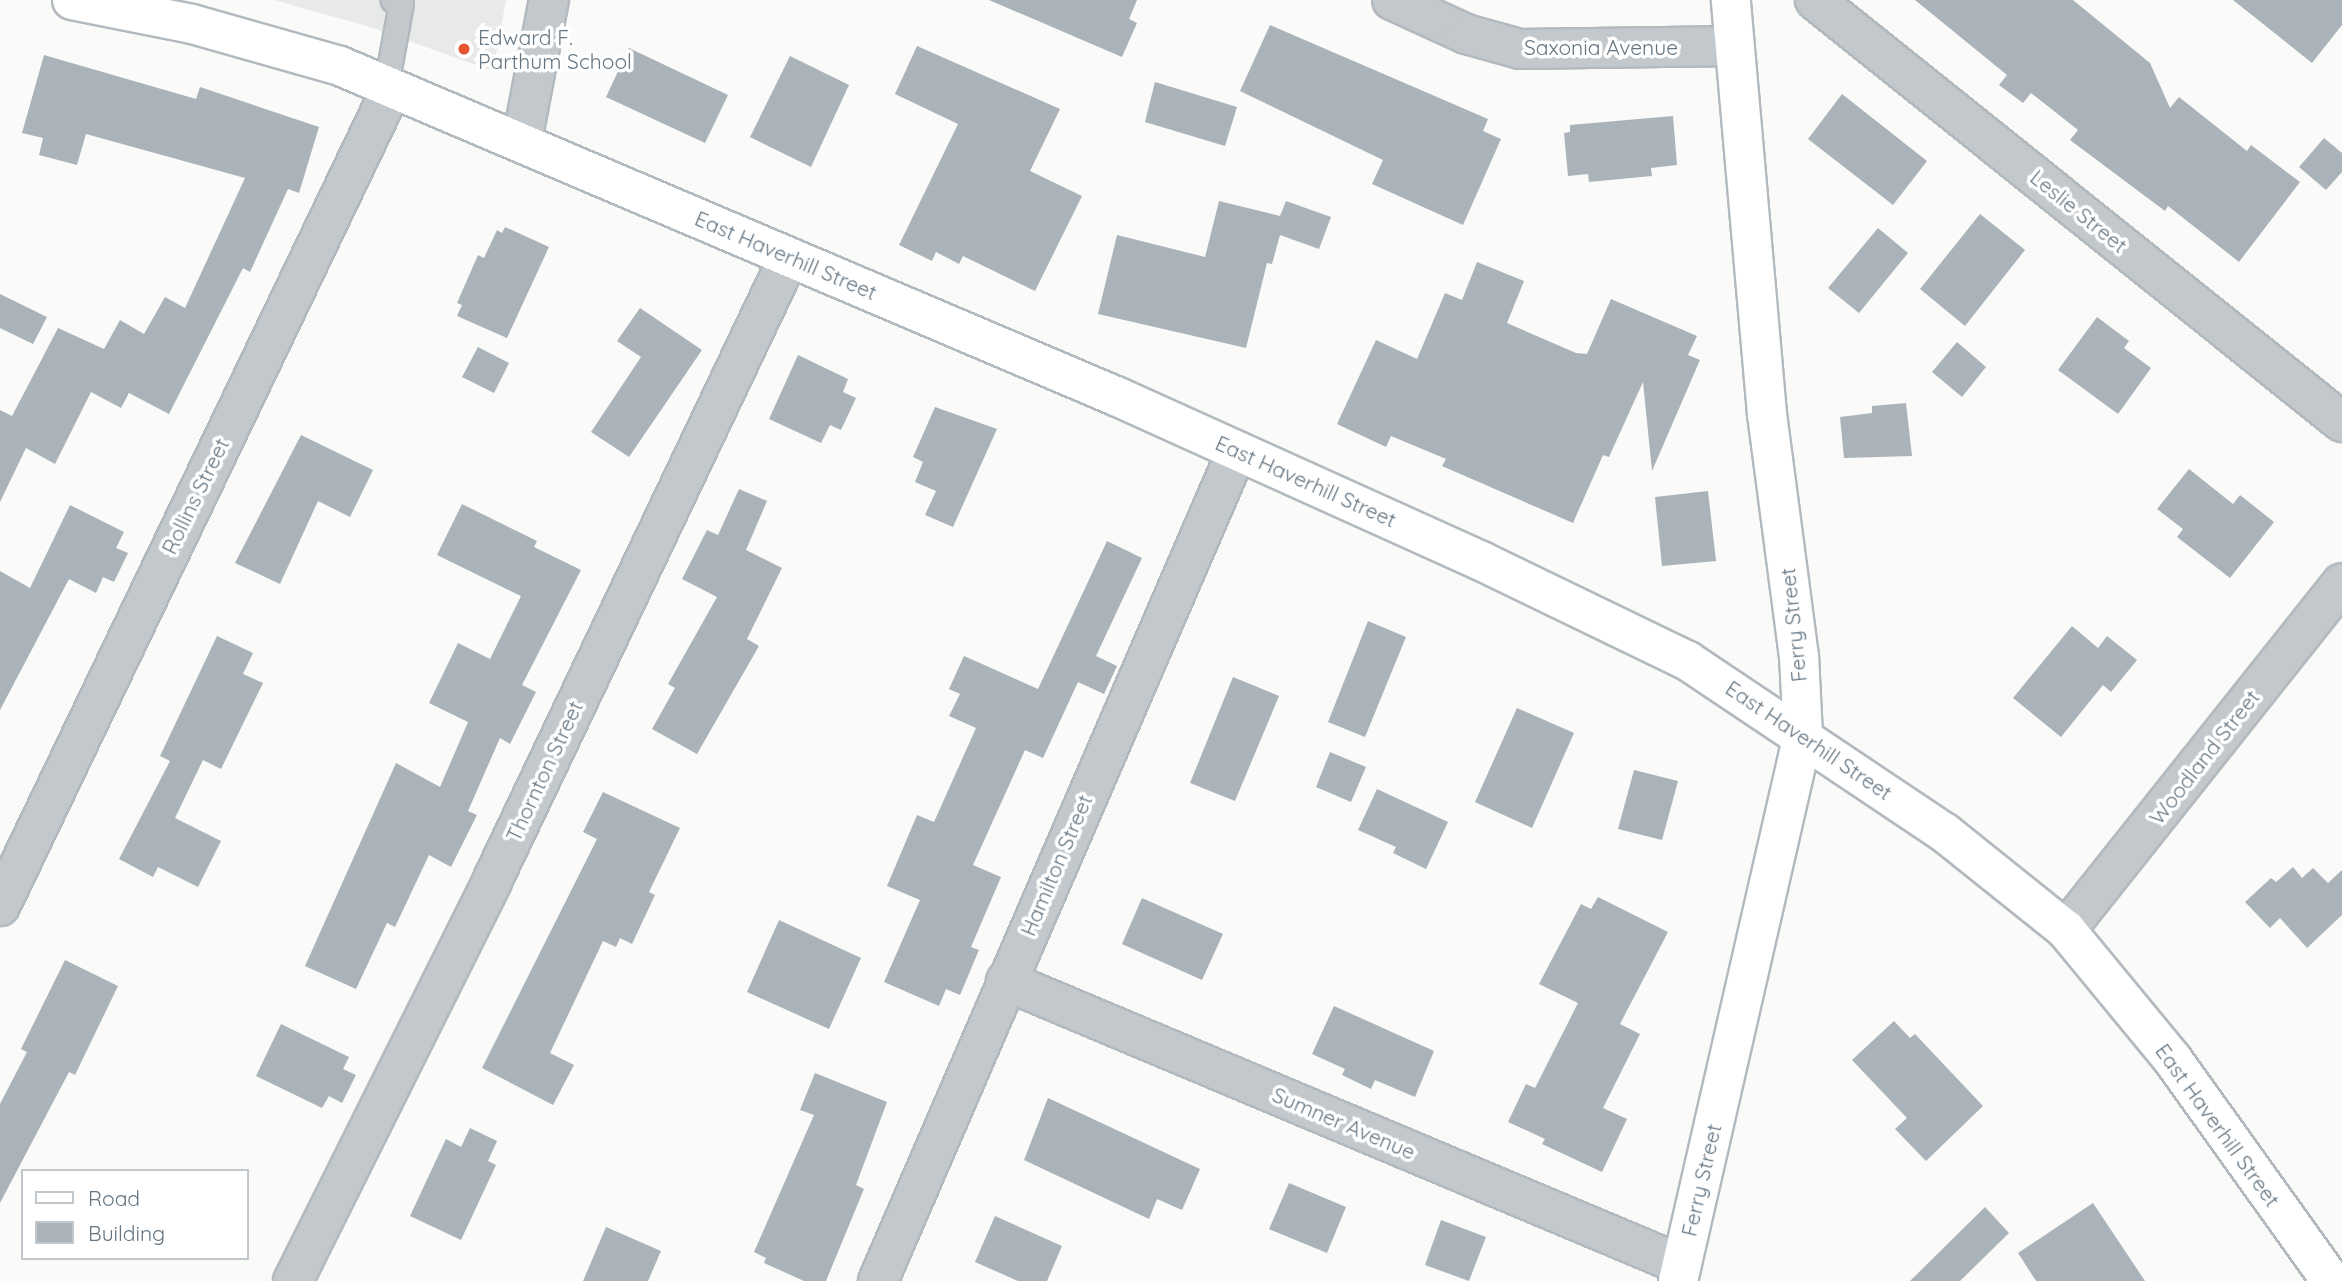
<!DOCTYPE html>
<style>
body{margin:0}
#map{position:relative;width:2342px;height:1281px;overflow:hidden;background:#fafaf8;font-family:Quicksand,sans-serif}
div>[style]{position:absolute}
[style*='--x']{left:calc(var(--x)*1px);top:calc(var(--y)*1px);width:calc(var(--w)*1px);rotate:calc(var(--a)*1deg)}
.built>*{inset:0;background:#e8e9e9}
.building>*{inset:0;background:#aab3b9}
.roads{filter:drop-shadow(2px 0 #b3babf) drop-shadow(-2px 0 #b3babf) drop-shadow(0 2px #b3babf) drop-shadow(0 -2px #b3babf)}
.lane>*{height:23px;margin:-11.5px;padding:0 11.5px;transform-origin:11.5px;border-radius:11.5px;background:#c3c8cc}
.street>*{height:38px;margin:-19px;padding:0 19px;transform-origin:19px;border-radius:19px;background:#c3c8cc}
.secondary>*{height:38px;margin:-19px;padding:0 19px;transform-origin:19px;border-radius:19px;background:#fff}
.dots>*{width:19px;height:19px;translate:-50% -50%;box-sizing:border-box;border:4px solid #fff;border-radius:50%}
span{translate:-50% -50%;white-space:nowrap;text-align:center;line-height:1.15;-webkit-text-stroke:7px #fff;paint-order:stroke}
.poi-label{font-size:21px;color:#657683}
.left{translate:0 -50%;text-align:left}
.street-label{font-size:21px;color:#657683}
.legend{position:absolute;left:21px;top:1169px;width:228px;height:91px;box-sizing:border-box;background:#fff;border:2px solid #c1c8cd;margin:0;padding:9px 12px;list-style:none;font-size:21px;color:#657683}
.legend li{display:flex;align-items:center;gap:14px;height:35px}
.legend b{width:35px;border:2px solid #c1c8cd}
</style>
<div id="map">
<div class="built">
<i style="clip-path:polygon(274px 0,506px 0,493px 71px,370px 27px)"></i>
</div>
<div class="building">
<i style="clip-path:polygon(989px 0,1137px 0,1129px 19px,1137px 23px,1122px 57px)"></i>
<i style="clip-path:polygon(1915px 0,2073px 0,2150px 63px,2170px 108px,2179px 97px,2247px 151px,2251px 145px,2300px 182px,2239px 262px,2168px 206px,2165px 211px,2070px 140px,2078px 130px,2031px 93px,2023px 103px,1999px 85px,2007px 75px)"></i>
<i style="clip-path:polygon(2233px 0,2342px 0,2342px 25px,2312px 63px)"></i>
<i style="clip-path:polygon(1270px 25px,1488px 119px,1483px 131px,1501px 139px,1463px 225px,1372px 184px,1383px 160px,1240px 91px)"></i>
<i style="clip-path:polygon(917px 46px,1060px 109px,1030px 171px,1082px 196px,1035px 291px,963px 256px,959px 264px,936px 252px,932px 261px,899px 245px,958px 124px,895px 94px)"></i>
<i style="clip-path:polygon(629px 48px,728px 95px,705px 143px,606px 97px)"></i>
<i style="clip-path:polygon(44px 55px,196px 99px,200px 87px,319px 127px,299px 193px,288px 189px,250px 272px,243px 268px,169px 414px,129px 393px,121px 408px,91px 392px,55px 464px,26px 448px,0 502px,0 410px,12px 416px,58px 328px,104px 349px,120px 320px,144px 334px,165px 297px,185px 308px,245px 178px,86px 134px,77px 165px,39px 155px,43px 138px,22px 133px)"></i>
<i style="clip-path:polygon(790px 56px,849px 85px,811px 167px,750px 137px)"></i>
<i style="clip-path:polygon(1155px 82px,1237px 107px,1225px 146px,1145px 122px)"></i>
<i style="clip-path:polygon(1842px 94px,1927px 161px,1893px 205px,1808px 139px)"></i>
<i style="clip-path:polygon(1673px 116px,1677px 165px,1651px 168px,1652px 176px,1589px 182px,1588px 174px,1568px 176px,1564px 133px,1570px 132px,1570px 125px)"></i>
<i style="clip-path:polygon(2324px 138px,2342px 153px,2342px 172px,2326px 190px,2299px 167px)"></i>
<i style="clip-path:polygon(1219px 201px,1280px 216px,1286px 201px,1331px 217px,1319px 249px,1280px 235px,1272px 264px,1267px 263px,1246px 348px,1098px 314px,1117px 235px,1205px 257px)"></i>
<i style="clip-path:polygon(1980px 214px,2025px 250px,1965px 326px,1920px 289px)"></i>
<i style="clip-path:polygon(505px 227px,549px 247px,507px 338px,457px 316px,462px 305px,457px 303px,478px 255px,484px 258px,497px 230px,502px 233px)"></i>
<i style="clip-path:polygon(1878px 228px,1908px 253px,1859px 313px,1828px 288px)"></i>
<i style="clip-path:polygon(1477px 262px,1524px 281px,1507px 323px,1576px 353px,1587px 354px,1611px 299px,1697px 336px,1688px 355px,1700px 360px,1652px 471px,1643px 382px,1609px 457px,1603px 455px,1573px 523px,1442px 466px,1446px 459px,1391px 436px,1386px 447px,1337px 424px,1376px 340px,1417px 359px,1445px 293px,1462px 300px)"></i>
<i style="clip-path:polygon(0 294px,47px 317px,33px 344px,0 328px)"></i>
<i style="clip-path:polygon(640px 308px,702px 350px,629px 457px,591px 432px,641px 357px,617px 341px)"></i>
<i style="clip-path:polygon(2097px 317px,2129px 341px,2124px 348px,2151px 368px,2118px 414px,2058px 370px)"></i>
<i style="clip-path:polygon(1957px 342px,1986px 367px,1962px 397px,1932px 372px)"></i>
<i style="clip-path:polygon(478px 347px,509px 363px,494px 393px,462px 377px)"></i>
<i style="clip-path:polygon(798px 355px,848px 379px,843px 392px,856px 398px,841px 430px,830px 425px,821px 443px,769px 419px)"></i>
<i style="clip-path:polygon(1906px 403px,1912px 456px,1844px 458px,1840px 417px,1872px 413px,1872px 406px)"></i>
<i style="clip-path:polygon(935px 407px,997px 429px,953px 527px,925px 515px,936px 491px,915px 482px,923px 462px,913px 457px)"></i>
<i style="clip-path:polygon(301px 435px,373px 470px,350px 517px,318px 501px,280px 584px,235px 563px)"></i>
<i style="clip-path:polygon(2189px 469px,2233px 504px,2240px 495px,2274px 522px,2230px 578px,2177px 537px,2183px 529px,2157px 509px)"></i>
<i style="clip-path:polygon(739px 489px,767px 501px,746px 550px,782px 568px,747px 639px,759px 646px,697px 754px,652px 729px,675px 688px,668px 684px,717px 597px,682px 579px,707px 530px,718px 535px)"></i>
<i style="clip-path:polygon(1708px 491px,1716px 561px,1662px 566px,1655px 497px)"></i>
<i style="clip-path:polygon(462px 504px,537px 541px,534px 547px,581px 570px,522px 685px,536px 692px,510px 744px,500px 738px,468px 811px,477px 815px,451px 867px,429px 855px,395px 927px,387px 923px,356px 989px,305px 966px,396px 763px,440px 787px,468px 722px,429px 703px,458px 643px,490px 659px,521px 596px,437px 555px)"></i>
<i style="clip-path:polygon(70px 505px,124px 532px,116px 548px,128px 553px,114px 582px,103px 577px,96px 593px,69px 579px,0 710px,0 571px,30px 588px)"></i>
<i style="clip-path:polygon(1107px 541px,1142px 558px,1096px 656px,1117px 666px,1104px 694px,1078px 682px,1043px 758px,1025px 750px,973px 865px,1001px 877px,971px 947px,979px 950px,960px 995px,946px 989px,939px 1006px,884px 982px,920px 900px,887px 886px,917px 815px,934px 822px,976px 728px,949px 716px,960px 694px,949px 689px,964px 656px,1038px 689px)"></i>
<i style="clip-path:polygon(1368px 621px,1406px 637px,1365px 737px,1328px 722px)"></i>
<i style="clip-path:polygon(2072px 626px,2098px 648px,2107px 636px,2137px 660px,2111px 692px,2103px 685px,2061px 737px,2013px 698px)"></i>
<i style="clip-path:polygon(217px 636px,253px 653px,243px 674px,263px 683px,221px 769px,203px 760px,175px 818px,221px 841px,198px 887px,158px 867px,153px 877px,119px 859px,170px 761px,160px 756px)"></i>
<i style="clip-path:polygon(1233px 677px,1279px 696px,1235px 801px,1190px 783px)"></i>
<i style="clip-path:polygon(1517px 708px,1574px 733px,1532px 828px,1475px 802px)"></i>
<i style="clip-path:polygon(1330px 752px,1366px 767px,1351px 802px,1316px 787px)"></i>
<i style="clip-path:polygon(1634px 770px,1678px 781px,1662px 840px,1618px 829px)"></i>
<i style="clip-path:polygon(1377px 789px,1448px 822px,1426px 869px,1393px 853px,1396px 847px,1358px 830px)"></i>
<i style="clip-path:polygon(603px 792px,680px 828px,649px 892px,655px 895px,632px 944px,620px 938px,616px 947px,603px 941px,550px 1053px,574px 1065px,553px 1105px,482px 1068px,597px 839px,583px 832px)"></i>
<i style="clip-path:polygon(2293px 867px,2302px 878px,2313px 868px,2328px 883px,2342px 870px,2342px 915px,2307px 948px,2280px 918px,2270px 928px,2245px 902px,2271px 878px,2276px 882px)"></i>
<i style="clip-path:polygon(1598px 897px,1668px 932px,1620px 1024px,1640px 1034px,1603px 1108px,1627px 1119px,1602px 1172px,1542px 1144px,1545px 1139px,1508px 1122px,1526px 1084px,1535px 1088px,1578px 1003px,1539px 984px,1581px 904px,1591px 909px)"></i>
<i style="clip-path:polygon(1142px 898px,1223px 934px,1202px 980px,1122px 944px)"></i>
<i style="clip-path:polygon(779px 920px,861px 958px,829px 1029px,747px 992px)"></i>
<i style="clip-path:polygon(65px 960px,118px 986px,75px 1075px,69px 1072px,0 1203px,0 1104px,27px 1052px,21px 1049px)"></i>
<i style="clip-path:polygon(1334px 1006px,1434px 1051px,1415px 1097px,1375px 1080px,1371px 1089px,1342px 1075px,1345px 1069px,1312px 1054px)"></i>
<i style="clip-path:polygon(1894px 1021px,1910px 1038px,1915px 1034px,1983px 1106px,1926px 1161px,1895px 1129px,1907px 1118px,1852px 1060px)"></i>
<i style="clip-path:polygon(281px 1024px,349px 1057px,343px 1069px,356px 1075px,342px 1103px,329px 1096px,322px 1108px,256px 1076px)"></i>
<i style="clip-path:polygon(815px 1073px,887px 1102px,856px 1185px,864px 1189px,826px 1281px,804px 1281px,764px 1263px,766px 1258px,754px 1252px,814px 1115px,800px 1110px)"></i>
<i style="clip-path:polygon(1048px 1098px,1200px 1169px,1182px 1210px,1157px 1199px,1149px 1219px,1024px 1160px)"></i>
<i style="clip-path:polygon(470px 1128px,497px 1141px,488px 1161px,496px 1165px,461px 1240px,410px 1216px,446px 1139px,461px 1147px)"></i>
<i style="clip-path:polygon(1289px 1183px,1346px 1207px,1327px 1253px,1269px 1229px)"></i>
<i style="clip-path:polygon(2093px 1203px,2145px 1281px,2036px 1281px,2018px 1253px)"></i>
<i style="clip-path:polygon(1985px 1207px,2009px 1233px,1960px 1281px,1910px 1281px)"></i>
<i style="clip-path:polygon(995px 1216px,1062px 1246px,1047px 1281px,1018px 1281px,975px 1262px)"></i>
<i style="clip-path:polygon(1441px 1220px,1486px 1237px,1469px 1281px,1425px 1265px)"></i>
<i style="clip-path:polygon(606px 1227px,661px 1251px,648px 1281px,583px 1281px)"></i>
</div>
<div class="roads">
<div class="lane">
<i style="--x:386;--y:85;--w:83;--a:-79.6"></i>
<i style="--x:401;--y:3;--w:9;--a:-159"></i>
</div>
<div class="street">
<i style="--x:1392;--y:0;--w:81;--a:24.7"></i>
<i style="--x:1466;--y:34;--w:56;--a:15.5"></i>
<i style="--x:1520;--y:49;--w:215;--a:-0.8"></i>
<i style="--x:1815;--y:0;--w:675;--a:38.69"></i>
<i style="--x:522;--y:141;--w:144;--a:-79.2"></i>
<i style="--x:0;--y:906;--w:907;--a:-64.4"></i>
<i style="--x:2066;--y:930;--w:443;--a:-51.5"></i>
<i style="--x:1006;--y:981;--w:733;--a:22.79"></i>
<i style="--x:293;--y:1281;--w:447;--a:-63.5"></i>
<i style="--x:492;--y:881;--w:691;--a:-64.55"></i>
<i style="--x:878;--y:1281;--w:904;--a:-66.61"></i>
</div>
<div class="secondary">
<i style="--x:72;--y:0;--w:122;--a:11.3"></i>
<i style="--x:192;--y:24;--w:154;--a:15.8"></i>
<i style="--x:340;--y:66;--w:845;--a:23.05"></i>
<i style="--x:1118;--y:397;--w:398;--a:24.3"></i>
<i style="--x:1481;--y:561;--w:230;--a:25.8"></i>
<i style="--x:1688;--y:661;--w:309;--a:33.8"></i>
<i style="--x:1945;--y:833;--w:155;--a:38.7"></i>
<i style="--x:2066;--y:930;--w:168;--a:50.5"></i>
<i style="--x:2173;--y:1060;--w:272;--a:54.4"></i>
<i style="--x:1678;--y:1281;--w:560;--a:-77.11"></i>
<i style="--x:1803;--y:735;--w:78;--a:-92.9"></i>
<i style="--x:1799;--y:657;--w:245;--a:-97.5"></i>
<i style="--x:1767;--y:414;--w:416;--a:-95"></i>
</div>
</div>
<div class="dots">
<i style="left:464px;top:49px;background:#e4572e"></i>
</div>
<div class="poi-label">
<span class="left" style="left:478px;top:49px">Edward F.<br>Parthum School</span>
</div>
<div class="street-label">
<span style="left:1601px;top:47px">Saxonia Avenue</span>
<span style="left:2079px;top:211px;rotate:39deg">Leslie Street</span>
<span style="left:786px;top:255px;rotate:23deg">East Haverhill Street</span>
<span style="left:1306px;top:481px;rotate:24deg">East Haverhill Street</span>
<span style="left:195px;top:496px;rotate:-64deg">Rollins Street</span>
<span style="left:1793px;top:625px;rotate:-96deg">Ferry Street</span>
<span style="left:1809px;top:740px;rotate:34deg">East Haverhill Street</span>
<span style="left:2204px;top:757px;rotate:-52deg">Woodland Street</span>
<span style="left:544px;top:771px;rotate:-65deg">Thornton Street</span>
<span style="left:1056px;top:865px;rotate:-67deg">Hamilton Street</span>
<span style="left:1344px;top:1123px;rotate:23deg">Sumner Avenue</span>
<span style="left:2218px;top:1125px;rotate:54deg">East Haverhill Street</span>
<span style="left:1701px;top:1180px;rotate:-77deg">Ferry Street</span>
</div>
<ul class="legend">
<li><b style="height:9px;background:#fff"></b>Road</li>
<li><b style="height:19px;background:#aab3b9"></b>Building</li>
</ul>
</div>
